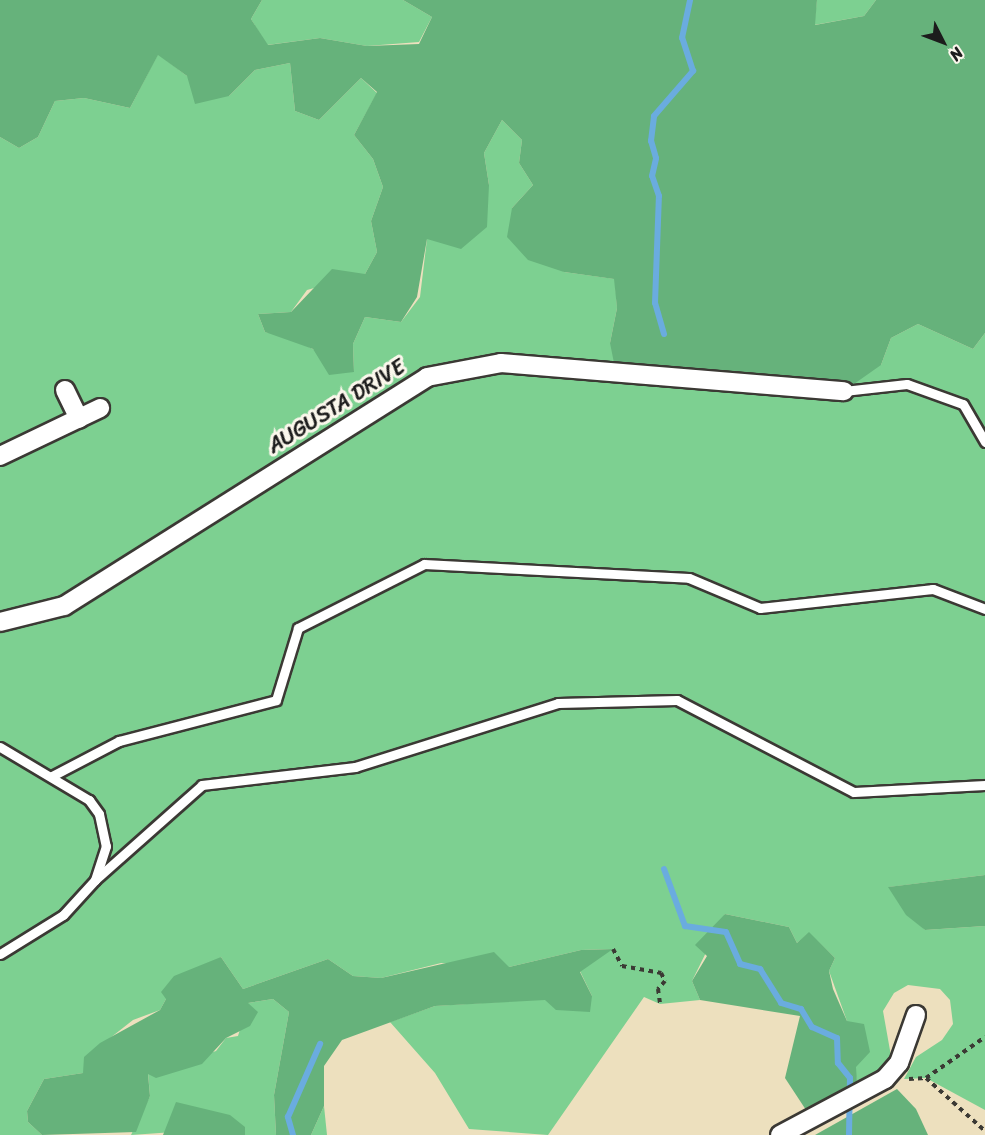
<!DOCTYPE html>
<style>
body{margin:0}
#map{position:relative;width:985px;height:1135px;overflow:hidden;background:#ede0be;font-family:Sriracha,sans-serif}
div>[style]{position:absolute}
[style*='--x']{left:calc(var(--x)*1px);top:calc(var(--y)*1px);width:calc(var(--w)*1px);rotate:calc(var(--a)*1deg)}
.green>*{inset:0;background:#7dd091}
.forest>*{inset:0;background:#66b27b}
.stream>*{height:6px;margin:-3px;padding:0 3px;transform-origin:3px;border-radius:3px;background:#6aacdf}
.path>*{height:4px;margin-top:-2px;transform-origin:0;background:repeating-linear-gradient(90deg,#3b3934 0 4.5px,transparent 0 9px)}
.roads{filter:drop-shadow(2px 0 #3b3934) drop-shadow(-2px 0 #3b3934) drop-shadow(0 2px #3b3934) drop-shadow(0 -2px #3b3934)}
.lane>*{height:9px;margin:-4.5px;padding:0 4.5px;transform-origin:4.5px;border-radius:4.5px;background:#fff}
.street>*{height:18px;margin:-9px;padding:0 9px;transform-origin:9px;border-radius:9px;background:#fff}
span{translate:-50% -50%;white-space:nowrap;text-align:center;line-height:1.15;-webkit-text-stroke:6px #fbf7ec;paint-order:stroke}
.street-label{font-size:22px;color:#1c1c1c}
.north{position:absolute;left:913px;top:12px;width:60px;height:60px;-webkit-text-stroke:4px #fbf7ec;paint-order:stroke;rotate:132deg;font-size:16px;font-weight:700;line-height:24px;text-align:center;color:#1c1c1c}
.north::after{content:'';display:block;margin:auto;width:21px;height:27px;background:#1c1c1c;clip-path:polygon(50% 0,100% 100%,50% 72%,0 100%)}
</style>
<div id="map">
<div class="green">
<i style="clip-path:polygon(262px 0,403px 0,432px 17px,419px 42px,367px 46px,320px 38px,267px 45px,251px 19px)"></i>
<i style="clip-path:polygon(817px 0,876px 0,864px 16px,814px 25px)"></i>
<i style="clip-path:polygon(158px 54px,187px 76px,229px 96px,255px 70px,290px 63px,295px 111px,319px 120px,361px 78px,377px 93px,354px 135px,373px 159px,383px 187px,371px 221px,377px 252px,365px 274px,307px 290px,291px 312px,258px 314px,265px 332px,291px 337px,354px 372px,353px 344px,365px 317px,401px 322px,420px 297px,427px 239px,489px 185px,484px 153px,502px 120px,522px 140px,519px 163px,533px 185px,512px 208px,564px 272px,615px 279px,617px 308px,610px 343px,881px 365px,891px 338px,918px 324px,973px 349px,985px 333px,985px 875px,889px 887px,925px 930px,985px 926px,985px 1110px,926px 1078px,904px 1079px,916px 1057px,942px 1040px,953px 1024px,950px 1000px,940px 989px,908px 985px,894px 993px,883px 1011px,891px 1056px,873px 1076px,857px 1082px,847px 1021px,829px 971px,835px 958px,809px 933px,797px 943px,789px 927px,725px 914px,692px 981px,700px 1000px,660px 1004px,644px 997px,548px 1135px,469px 1129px,435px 1073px,390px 1022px,435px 1006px,592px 996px,580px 971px,611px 949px,581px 950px,509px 967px,441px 963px,381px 978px,353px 976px,328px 959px,243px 989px,221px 957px,166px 999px,160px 1010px,133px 1020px,105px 1042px,83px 1073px,44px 1079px,27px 1111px,28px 1122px,42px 1135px,0 1135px,0 137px,19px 148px,38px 137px,55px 101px,84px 98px,130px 108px)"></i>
<i style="clip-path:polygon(273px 999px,289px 1012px,274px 1095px,276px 1135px,245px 1135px,245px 1127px,131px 1135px,150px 1096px,148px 1073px,216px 1051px,226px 1038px,238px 1036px,248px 1003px)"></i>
<i style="clip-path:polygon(324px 1106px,327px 1135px,311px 1135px)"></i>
</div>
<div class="forest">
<i style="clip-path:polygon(0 0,262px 0,251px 19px,268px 45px,320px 38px,367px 46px,419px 44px,432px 17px,403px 0,817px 0,815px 25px,864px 16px,876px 0,985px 0,985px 333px,973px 349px,918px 324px,891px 338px,881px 365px,844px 391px,616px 373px,610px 343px,617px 308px,614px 279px,564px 272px,528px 260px,507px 237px,512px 208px,533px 185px,519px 163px,522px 140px,502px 120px,484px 153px,489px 185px,487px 227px,461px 249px,427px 239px,417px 297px,401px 322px,365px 317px,353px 344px,354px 372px,329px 375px,313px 349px,265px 332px,258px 314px,291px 312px,332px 269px,365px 274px,377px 252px,371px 221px,383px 187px,373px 159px,354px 135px,377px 92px,361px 78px,319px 120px,295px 111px,290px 63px,255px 70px,229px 96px,195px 104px,187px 76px,158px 55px,130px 108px,84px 98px,55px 101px,38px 137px,19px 148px,0 137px)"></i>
<i style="clip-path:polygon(985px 875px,985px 926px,925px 930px,906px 915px,888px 887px)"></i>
<i style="clip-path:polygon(725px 914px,789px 927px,797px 943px,809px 932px,835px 958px,829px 971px,833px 989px,847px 1021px,864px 1024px,870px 1052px,856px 1067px,857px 1082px,806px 1110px,785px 1078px,800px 1016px,700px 1000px,692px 981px,707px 956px,695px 945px)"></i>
<i style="clip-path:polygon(613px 949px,580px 972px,592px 996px,590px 1012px,556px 1010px,545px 1000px,435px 1006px,342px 1040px,324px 1066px,324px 1106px,311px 1135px,276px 1135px,274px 1095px,289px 1012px,273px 999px,248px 1003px,258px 1012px,250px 1026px,226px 1038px,202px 1064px,156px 1078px,148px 1074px,150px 1096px,136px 1132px,42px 1135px,28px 1122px,27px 1111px,44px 1079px,83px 1073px,84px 1057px,100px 1043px,160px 1010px,166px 999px,161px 992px,174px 976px,221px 957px,243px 989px,328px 959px,353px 976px,381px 978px,494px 952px,509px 967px,581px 950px)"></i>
<i style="clip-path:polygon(897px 1089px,916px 1109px,928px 1135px,815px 1135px)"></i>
<i style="clip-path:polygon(176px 1102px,230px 1115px,245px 1127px,245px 1135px,163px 1135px)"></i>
</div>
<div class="stream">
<i style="--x:664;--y:334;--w:32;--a:-106"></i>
<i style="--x:655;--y:303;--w:107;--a:-87.9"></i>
<i style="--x:659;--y:196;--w:21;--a:-109"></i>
<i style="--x:652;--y:176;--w:18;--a:-77"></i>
<i style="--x:656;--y:158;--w:18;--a:-106"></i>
<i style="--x:651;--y:141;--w:25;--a:-83"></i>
<i style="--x:654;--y:116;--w:60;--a:-49.1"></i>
<i style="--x:693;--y:71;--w:35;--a:-108"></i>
<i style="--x:682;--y:38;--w:39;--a:-78"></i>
<i style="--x:664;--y:869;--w:61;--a:69.8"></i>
<i style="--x:685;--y:926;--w:41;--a:8.3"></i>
<i style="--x:726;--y:932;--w:35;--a:66"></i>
<i style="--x:740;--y:964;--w:21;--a:14"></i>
<i style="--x:760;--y:969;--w:40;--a:58"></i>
<i style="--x:781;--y:1003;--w:21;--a:17"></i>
<i style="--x:801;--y:1009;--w:21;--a:59"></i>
<i style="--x:812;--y:1027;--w:27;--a:24"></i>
<i style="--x:837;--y:1038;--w:25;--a:88"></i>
<i style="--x:838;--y:1063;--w:19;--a:51"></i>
<i style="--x:850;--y:1078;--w:57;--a:91"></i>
<i style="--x:293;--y:1135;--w:19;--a:-106"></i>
<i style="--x:288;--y:1117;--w:80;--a:-66.3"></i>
</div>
<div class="path">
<i style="--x:613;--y:949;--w:19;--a:62"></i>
<i style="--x:622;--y:966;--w:40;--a:10"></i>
<i style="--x:661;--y:973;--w:9;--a:63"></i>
<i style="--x:665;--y:981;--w:11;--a:131"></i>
<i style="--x:658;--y:989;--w:15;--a:82"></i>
<i style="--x:926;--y:1078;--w:79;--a:41.9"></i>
<i style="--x:909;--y:1079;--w:17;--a:-3"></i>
<i style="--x:926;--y:1078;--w:72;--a:-34.8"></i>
</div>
<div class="roads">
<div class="lane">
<i style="--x:844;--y:391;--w:63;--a:-6.3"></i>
<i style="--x:907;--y:384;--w:59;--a:19.7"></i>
<i style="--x:963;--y:404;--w:44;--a:59.9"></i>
<i style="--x:0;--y:747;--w:104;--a:30.8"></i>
<i style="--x:89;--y:800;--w:17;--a:54"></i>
<i style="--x:99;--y:814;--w:33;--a:78"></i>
<i style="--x:106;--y:846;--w:36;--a:108"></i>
<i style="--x:95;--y:880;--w:47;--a:132.4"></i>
<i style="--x:63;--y:915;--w:74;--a:148.2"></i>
<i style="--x:52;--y:776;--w:76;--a:-27.6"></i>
<i style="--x:119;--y:741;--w:162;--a:-14.6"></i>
<i style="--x:276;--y:700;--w:75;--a:-73"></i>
<i style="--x:298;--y:628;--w:141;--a:-26.9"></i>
<i style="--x:424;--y:564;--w:265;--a:3"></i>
<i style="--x:689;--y:578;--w:77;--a:22.9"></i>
<i style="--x:760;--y:608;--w:174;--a:-6.3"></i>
<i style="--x:933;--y:589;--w:56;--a:21"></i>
<i style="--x:95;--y:880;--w:143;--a:-41.6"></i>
<i style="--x:202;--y:785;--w:154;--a:-6.7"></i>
<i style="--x:355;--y:767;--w:213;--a:-17.5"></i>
<i style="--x:558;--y:703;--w:119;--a:-1.4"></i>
<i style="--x:677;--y:700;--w:199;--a:27.5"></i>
<i style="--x:854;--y:792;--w:131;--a:-3.1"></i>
</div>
<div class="street">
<i style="--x:65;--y:390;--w:32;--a:64"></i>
<i style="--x:0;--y:456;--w:111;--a:-25.6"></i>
<i style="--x:0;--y:622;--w:66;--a:-14"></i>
<i style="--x:64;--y:606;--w:429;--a:-32.2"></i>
<i style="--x:427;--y:377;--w:75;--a:-10.7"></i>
<i style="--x:501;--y:363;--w:344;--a:4.7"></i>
<i style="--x:780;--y:1135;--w:119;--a:-28.1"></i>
<i style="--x:885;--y:1079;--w:21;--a:-49"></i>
<i style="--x:899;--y:1063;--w:51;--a:-70.5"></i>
</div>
</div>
<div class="street-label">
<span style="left:336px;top:406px;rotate:-32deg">AUGUSTA DRIVE</span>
</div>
<div class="north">N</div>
</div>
